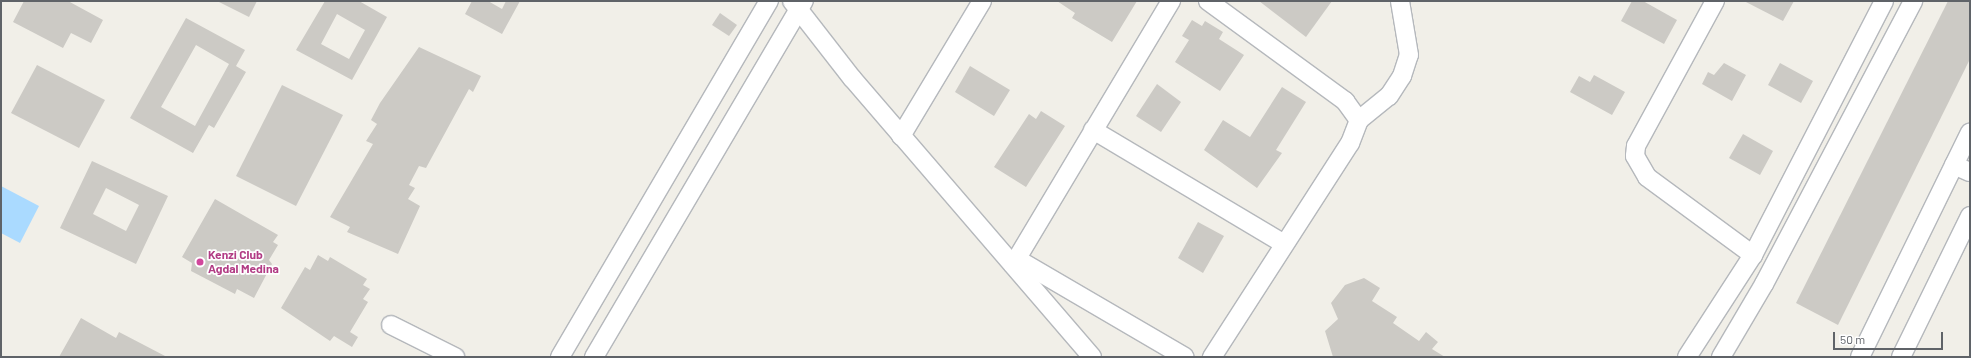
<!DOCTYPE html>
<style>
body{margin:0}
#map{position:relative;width:1971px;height:358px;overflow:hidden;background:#f1efe8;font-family:Barlow,sans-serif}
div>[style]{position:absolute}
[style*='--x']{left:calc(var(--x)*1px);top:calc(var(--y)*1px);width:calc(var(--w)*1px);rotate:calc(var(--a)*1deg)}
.water>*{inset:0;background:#aadaff}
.building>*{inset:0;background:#cccac5}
.roads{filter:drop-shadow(1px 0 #b5b8bc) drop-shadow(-1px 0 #b5b8bc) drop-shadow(0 1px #b5b8bc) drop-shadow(0 -1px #b5b8bc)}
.minor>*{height:18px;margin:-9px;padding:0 9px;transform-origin:9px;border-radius:9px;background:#fff}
.dots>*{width:11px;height:11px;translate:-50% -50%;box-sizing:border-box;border:2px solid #fff;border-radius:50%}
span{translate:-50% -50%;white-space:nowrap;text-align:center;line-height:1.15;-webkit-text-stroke:3.5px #fff;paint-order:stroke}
.hotel-label{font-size:12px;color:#b23c85;font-weight:700}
.left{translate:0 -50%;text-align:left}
.frame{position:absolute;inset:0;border:2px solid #5f6368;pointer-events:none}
.scale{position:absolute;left:1833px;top:332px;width:110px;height:18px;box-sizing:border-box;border:2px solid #5f6368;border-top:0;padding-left:5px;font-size:12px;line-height:14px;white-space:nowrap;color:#5f6368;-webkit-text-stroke:3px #fff;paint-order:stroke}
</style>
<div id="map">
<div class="water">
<i style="clip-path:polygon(1px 186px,39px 206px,20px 243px,1px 233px)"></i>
</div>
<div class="building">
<i style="clip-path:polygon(24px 1px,68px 1px,103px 20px,91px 43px,71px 33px,63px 48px,13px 22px)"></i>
<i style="clip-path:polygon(217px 1px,257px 1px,249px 17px)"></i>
<i style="clip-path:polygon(evenodd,325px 1px,359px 1px,387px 17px,352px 80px,296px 50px,325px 1px,337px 14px,365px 30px,349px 59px,321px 44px,337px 14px)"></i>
<i style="clip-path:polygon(472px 1px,488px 1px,502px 9px,506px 1px,520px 1px,502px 34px,465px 14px)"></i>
<i style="clip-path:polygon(1057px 1px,1137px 1px,1112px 42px,1072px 18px,1075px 13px)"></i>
<i style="clip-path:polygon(1259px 1px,1332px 1px,1306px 37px)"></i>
<i style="clip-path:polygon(1632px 1px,1643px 1px,1677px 20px,1664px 44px,1621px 21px)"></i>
<i style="clip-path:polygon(1744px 1px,1794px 1px,1783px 21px)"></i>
<i style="clip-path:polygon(1948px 1px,1970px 1px,1970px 59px,1838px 325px,1796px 303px)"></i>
<i style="clip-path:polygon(720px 13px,737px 25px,729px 36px,712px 25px)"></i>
<i style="clip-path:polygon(evenodd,186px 18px,245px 50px,236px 66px,246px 72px,214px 128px,209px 125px,193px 153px,130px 118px,186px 18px,196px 45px,229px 64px,195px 126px,161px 107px,196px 45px)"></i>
<i style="clip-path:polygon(1192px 20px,1202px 26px,1205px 21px,1223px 32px,1219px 39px,1244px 55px,1220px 91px,1175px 62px,1189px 40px,1182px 36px)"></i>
<i style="clip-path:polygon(419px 47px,481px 76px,473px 92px,469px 89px,426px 168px,419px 166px,409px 185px,415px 188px,408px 199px,420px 206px,398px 254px,347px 232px,350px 227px,330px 217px,373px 144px,366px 141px,377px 124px,371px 120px,380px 103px)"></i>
<i style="clip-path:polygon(1724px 63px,1746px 75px,1732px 101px,1702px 84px,1708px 72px,1714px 75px)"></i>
<i style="clip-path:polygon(1780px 63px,1813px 81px,1801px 103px,1768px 85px)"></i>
<i style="clip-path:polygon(37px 65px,105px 100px,79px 148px,11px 113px)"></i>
<i style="clip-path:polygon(970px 66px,1010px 90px,994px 116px,955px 92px)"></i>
<i style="clip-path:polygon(1594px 75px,1625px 92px,1612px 115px,1570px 92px,1579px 76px,1590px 82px)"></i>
<i style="clip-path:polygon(1157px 84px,1181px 102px,1161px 132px,1136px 116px)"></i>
<i style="clip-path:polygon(282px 85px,343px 115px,296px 206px,236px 176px)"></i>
<i style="clip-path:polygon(1282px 87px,1306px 102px,1276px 150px,1282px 153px,1257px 188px,1204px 150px,1223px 120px,1250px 137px)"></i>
<i style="clip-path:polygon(1041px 111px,1065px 126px,1026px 187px,994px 167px,1029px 114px,1036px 119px)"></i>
<i style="clip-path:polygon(1743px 134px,1773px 151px,1760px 175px,1729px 158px)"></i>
<i style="clip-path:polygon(evenodd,92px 161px,168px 196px,136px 264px,60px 228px,92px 161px,106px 188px,139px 205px,126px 231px,93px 214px,106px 188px)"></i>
<i style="clip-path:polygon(215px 199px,278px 235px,273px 242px,278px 245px,269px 260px,272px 264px,254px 298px,237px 289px,235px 294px,191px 271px,192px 263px,182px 257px)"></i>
<i style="clip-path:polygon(1198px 222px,1224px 236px,1203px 273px,1178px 258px)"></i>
<i style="clip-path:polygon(318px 255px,328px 261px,330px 257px,367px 279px,363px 285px,370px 289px,363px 299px,368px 302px,350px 332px,358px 337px,352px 347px,334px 336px,330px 341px,281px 308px,305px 267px,310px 270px)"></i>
<i style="clip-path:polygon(1364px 278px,1380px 288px,1372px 301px,1397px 317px,1393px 323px,1419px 341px,1426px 332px,1438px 342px,1432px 349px,1445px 357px,1333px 357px,1325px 331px,1338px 319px,1331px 303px,1345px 285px)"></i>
<i style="clip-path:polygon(81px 318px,116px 338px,119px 332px,167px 357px,59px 357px)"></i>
</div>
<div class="roads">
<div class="minor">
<i style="--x:792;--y:1;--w:98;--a:52.1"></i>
<i style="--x:852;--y:78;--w:368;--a:49.3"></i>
<i style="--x:1208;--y:1;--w:170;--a:36.1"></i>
<i style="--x:1345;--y:101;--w:24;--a:54"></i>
<i style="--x:1359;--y:120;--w:25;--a:111"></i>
<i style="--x:1350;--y:143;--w:255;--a:122.8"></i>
<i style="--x:1715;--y:1;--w:165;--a:118.6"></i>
<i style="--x:1636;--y:146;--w:10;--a:96"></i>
<i style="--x:1635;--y:156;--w:24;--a:60"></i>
<i style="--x:1647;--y:177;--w:132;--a:36.3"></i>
<i style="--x:1359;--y:120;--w:38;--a:-39"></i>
<i style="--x:1389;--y:96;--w:24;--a:-57"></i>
<i style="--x:1402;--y:76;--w:22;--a:-72"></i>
<i style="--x:1409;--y:55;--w:55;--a:-99.5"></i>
<i style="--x:1093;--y:130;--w:222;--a:30.8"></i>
<i style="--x:901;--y:136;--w:157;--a:-59"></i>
<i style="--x:1954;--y:165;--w:17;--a:24"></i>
<i style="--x:1017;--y:259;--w:194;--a:30.3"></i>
<i style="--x:1013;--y:265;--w:308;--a:-59.1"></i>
<i style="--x:391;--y:325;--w:72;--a:26.6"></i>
<i style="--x:560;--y:357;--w:413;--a:-59.6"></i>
<i style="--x:594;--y:357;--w:413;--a:-59.5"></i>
<i style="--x:1687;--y:357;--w:121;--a:-57.1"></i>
<i style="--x:1753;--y:255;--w:286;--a:-62.7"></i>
<i style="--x:1721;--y:357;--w:85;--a:-59.5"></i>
<i style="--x:1764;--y:284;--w:320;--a:-62.2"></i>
<i style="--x:1860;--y:357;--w:250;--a:-63.9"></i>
<i style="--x:1901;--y:357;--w:157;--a:-63.9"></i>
</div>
</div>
<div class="dots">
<i style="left:200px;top:262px;background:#d1479c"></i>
</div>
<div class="hotel-label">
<span class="left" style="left:208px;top:262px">Kenzi Club<br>Agdal Medina</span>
</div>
<div class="frame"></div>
<div class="scale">50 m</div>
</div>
